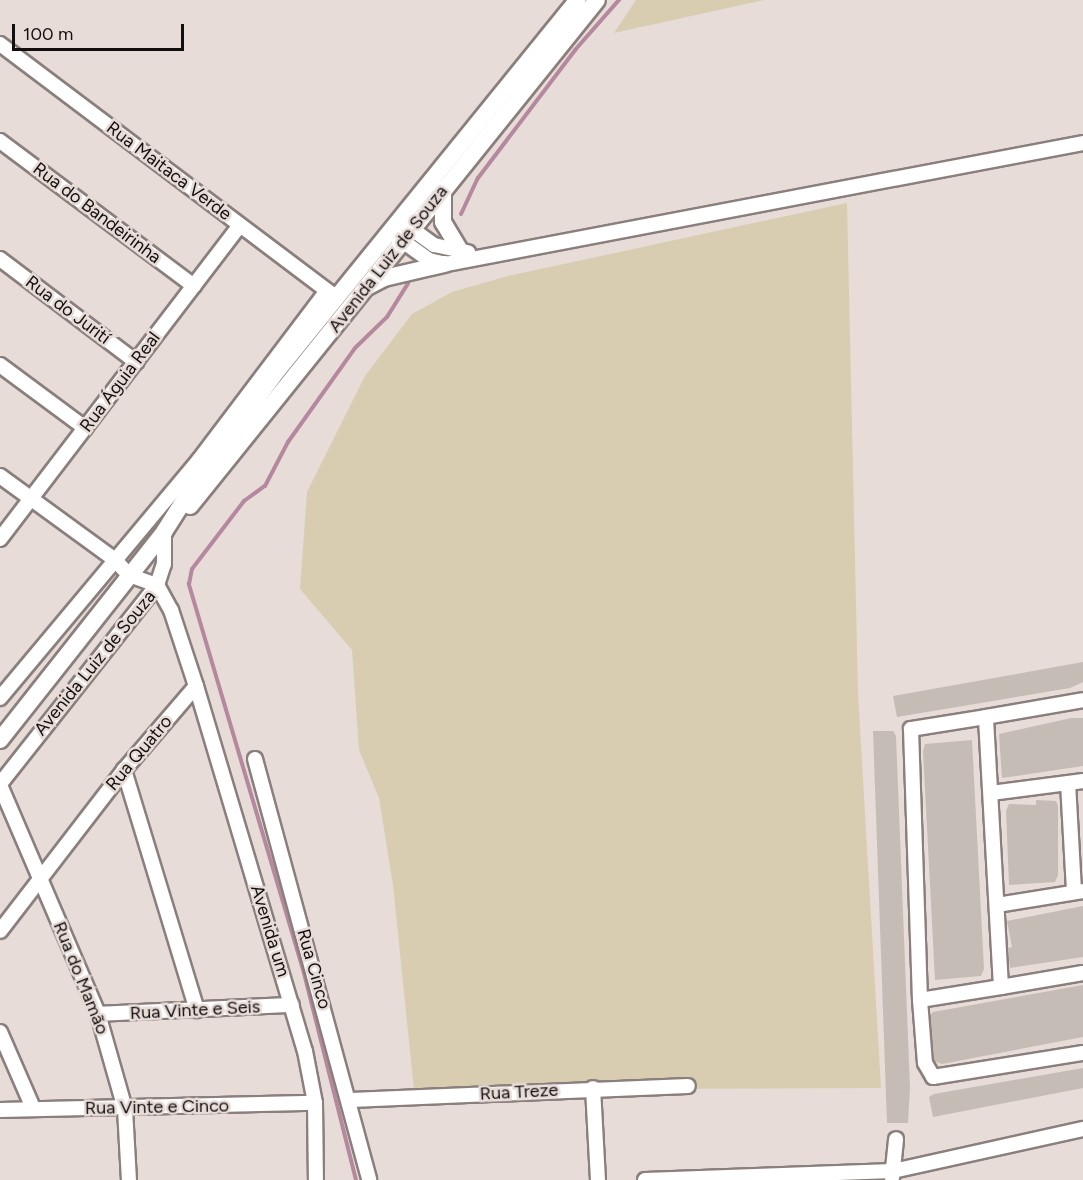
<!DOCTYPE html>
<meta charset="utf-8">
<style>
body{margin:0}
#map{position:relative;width:1083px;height:1180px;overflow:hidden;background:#e7dcd8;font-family:Figtree,sans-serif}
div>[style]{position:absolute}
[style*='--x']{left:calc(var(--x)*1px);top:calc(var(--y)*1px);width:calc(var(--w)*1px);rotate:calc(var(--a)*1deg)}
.green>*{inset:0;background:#d8cdb1}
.stream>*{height:4px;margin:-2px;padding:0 2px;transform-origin:2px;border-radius:2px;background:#b6889e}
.building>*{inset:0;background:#c5bdb5}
.roads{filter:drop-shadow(2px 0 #8a7f7c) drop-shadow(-2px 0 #8a7f7c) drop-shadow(0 2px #8a7f7c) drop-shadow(0 -2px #8a7f7c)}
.minor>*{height:14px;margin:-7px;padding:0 7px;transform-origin:7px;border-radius:7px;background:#fff}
.major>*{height:16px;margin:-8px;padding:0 8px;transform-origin:8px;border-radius:8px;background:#fff}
span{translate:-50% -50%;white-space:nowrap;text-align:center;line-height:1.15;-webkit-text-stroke:5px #e7dcd8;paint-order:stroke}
.street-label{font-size:18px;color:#130f0e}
.scale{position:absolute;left:12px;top:24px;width:172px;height:27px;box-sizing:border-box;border:3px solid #130f0e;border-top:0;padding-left:8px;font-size:18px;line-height:21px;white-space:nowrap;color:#130f0e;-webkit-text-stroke:4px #e7dcd8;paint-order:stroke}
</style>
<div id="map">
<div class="green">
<i style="clip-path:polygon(636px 0,764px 0,614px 33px)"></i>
<i style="clip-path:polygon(847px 203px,858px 693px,881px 1088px,414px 1090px,393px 885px,379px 798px,359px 750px,352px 650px,300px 589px,307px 492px,365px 376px,412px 314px,452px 292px,508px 276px)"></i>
</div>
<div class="stream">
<i style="--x:461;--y:214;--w:40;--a:-65"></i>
<i style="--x:478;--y:178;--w:161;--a:-52.8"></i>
<i style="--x:575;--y:50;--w:67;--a:-48.7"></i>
<i style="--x:356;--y:1180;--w:213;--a:-104.1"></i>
<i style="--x:304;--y:973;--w:406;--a:-106.5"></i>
<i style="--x:189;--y:584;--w:15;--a:-79"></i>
<i style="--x:192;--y:569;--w:86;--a:-52.6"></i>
<i style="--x:244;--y:501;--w:26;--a:-36"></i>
<i style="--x:265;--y:486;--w:50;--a:-62.4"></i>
<i style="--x:288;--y:442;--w:115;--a:-54.5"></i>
<i style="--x:355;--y:348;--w:45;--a:-44.1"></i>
<i style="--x:387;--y:317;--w:40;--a:-58"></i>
</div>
<div class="building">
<i style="clip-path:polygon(1083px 662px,1083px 682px,1070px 688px,897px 717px,893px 696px)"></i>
<i style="clip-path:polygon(1071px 718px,1083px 718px,1083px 766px,1002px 778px,999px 734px)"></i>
<i style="clip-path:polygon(873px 731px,893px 731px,896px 736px,910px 1088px,908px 1123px,887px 1123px)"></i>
<i style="clip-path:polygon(972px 740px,984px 969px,981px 976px,935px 980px,923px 751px,925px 744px)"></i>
<i style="clip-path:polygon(1036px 800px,1056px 801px,1058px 806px,1058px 875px,1055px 882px,1009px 885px,1006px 811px,1009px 804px,1036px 805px)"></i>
<i style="clip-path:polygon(1083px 906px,1083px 957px,1010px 968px,1008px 948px,1012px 947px,1007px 921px)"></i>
<i style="clip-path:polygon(1083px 985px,1083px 1037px,942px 1064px,934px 1061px,930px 1016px,933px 1012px)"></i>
<i style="clip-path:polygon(1083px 1068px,1083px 1088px,933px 1117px,929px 1097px,934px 1094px)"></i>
</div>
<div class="roads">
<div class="minor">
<i style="--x:0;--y:44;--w:418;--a:37"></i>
<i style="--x:0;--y:141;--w:242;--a:36.8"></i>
<i style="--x:405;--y:224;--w:36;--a:36"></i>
<i style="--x:434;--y:245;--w:35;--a:12"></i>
<i style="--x:394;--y:235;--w:43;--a:35.5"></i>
<i style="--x:429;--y:260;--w:17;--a:13"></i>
<i style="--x:446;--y:264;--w:648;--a:-10.76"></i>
<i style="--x:0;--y:259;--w:171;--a:37.1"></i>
<i style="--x:0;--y:365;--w:106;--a:36.5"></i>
<i style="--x:0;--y:476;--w:142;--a:36.1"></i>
<i style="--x:115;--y:560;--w:21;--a:47"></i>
<i style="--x:129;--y:575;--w:30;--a:20"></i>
<i style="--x:157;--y:585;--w:29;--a:61"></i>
<i style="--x:171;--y:610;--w:80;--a:71.8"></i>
<i style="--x:196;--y:686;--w:111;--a:130.6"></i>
<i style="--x:124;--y:770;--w:203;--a:127.6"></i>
<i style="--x:0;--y:539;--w:395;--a:-52.6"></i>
<i style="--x:196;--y:686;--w:381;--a:73.4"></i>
<i style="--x:305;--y:1051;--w:53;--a:79.1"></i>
<i style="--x:315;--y:1103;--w:77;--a:89.3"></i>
<i style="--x:0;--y:698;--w:310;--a:-50.1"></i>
<i style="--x:199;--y:460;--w:212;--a:-52.9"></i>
<i style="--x:986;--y:717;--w:98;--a:-9.9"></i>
<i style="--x:255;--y:759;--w:436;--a:74.8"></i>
<i style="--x:124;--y:770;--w:251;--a:73.1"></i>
<i style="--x:1068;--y:783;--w:109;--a:86.8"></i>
<i style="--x:0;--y:784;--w:253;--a:-51.7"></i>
<i style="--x:157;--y:585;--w:22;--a:-72"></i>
<i style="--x:164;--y:564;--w:32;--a:-90"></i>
<i style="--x:0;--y:785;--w:249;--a:66.8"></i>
<i style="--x:98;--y:1014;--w:99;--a:74.1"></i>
<i style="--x:125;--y:1109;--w:71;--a:86.8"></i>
<i style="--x:991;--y:793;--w:93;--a:-7.4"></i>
<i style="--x:997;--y:905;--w:87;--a:-9.2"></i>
<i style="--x:1001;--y:987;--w:270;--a:-93.2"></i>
<i style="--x:986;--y:717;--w:76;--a:170.9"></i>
<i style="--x:911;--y:729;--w:271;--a:88.1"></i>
<i style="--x:920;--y:1000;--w:82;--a:-9.1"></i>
<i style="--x:1001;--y:987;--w:83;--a:-9.7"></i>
<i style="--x:920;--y:1000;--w:63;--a:85.5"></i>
<i style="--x:925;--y:1063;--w:16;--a:60"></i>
<i style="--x:933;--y:1077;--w:152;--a:-9.1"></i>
<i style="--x:98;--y:1014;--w:194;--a:-2.7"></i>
<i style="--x:0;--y:1032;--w:83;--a:66.5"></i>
<i style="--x:593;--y:1088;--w:92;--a:86.9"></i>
<i style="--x:351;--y:1100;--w:337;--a:-2.4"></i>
<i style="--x:0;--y:1110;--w:315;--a:-1.3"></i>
<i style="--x:892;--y:1178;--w:39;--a:-84"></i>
<i style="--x:645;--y:1180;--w:248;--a:-2.1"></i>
<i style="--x:893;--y:1171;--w:195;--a:-12.5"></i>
</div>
<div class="major">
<i style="--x:443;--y:189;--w:33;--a:90"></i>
<i style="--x:443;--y:222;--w:35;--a:59"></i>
<i style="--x:367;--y:287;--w:19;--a:-28"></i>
<i style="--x:384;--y:278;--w:62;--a:-13.1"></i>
<i style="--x:190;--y:506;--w:649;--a:-51.19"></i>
<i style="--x:0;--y:740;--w:265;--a:-51.7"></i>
<i style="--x:164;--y:532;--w:62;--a:-57.6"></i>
<i style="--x:197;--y:480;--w:129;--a:-53.8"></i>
<i style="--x:273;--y:376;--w:484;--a:-51"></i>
</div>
</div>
<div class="street-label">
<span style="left:169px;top:171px;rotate:37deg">Rua Maitaca Verde</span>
<span style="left:97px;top:213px;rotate:37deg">Rua do Bandeirinha</span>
<span style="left:388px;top:259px;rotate:-52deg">Avenida Luiz de Souza</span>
<span style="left:68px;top:310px;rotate:37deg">Rua do Jurití</span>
<span style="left:120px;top:382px;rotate:-53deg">Rua Águia Real</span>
<span style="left:95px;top:663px;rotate:-51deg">Avenida Luiz de Souza</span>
<span style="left:139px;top:753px;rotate:-50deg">Rua Quatro</span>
<span style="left:270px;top:931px;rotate:73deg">Avenida um</span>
<span style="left:314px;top:969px;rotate:74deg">Rua Cinco</span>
<span style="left:81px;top:978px;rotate:68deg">Rua do Mamão</span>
<span style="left:195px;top:1010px;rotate:-3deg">Rua Vinte e Seis</span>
<span style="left:519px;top:1092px;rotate:-3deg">Rua Treze</span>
<span style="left:157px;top:1107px;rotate:-1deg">Rua Vinte e Cinco</span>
</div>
<div class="scale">100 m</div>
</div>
